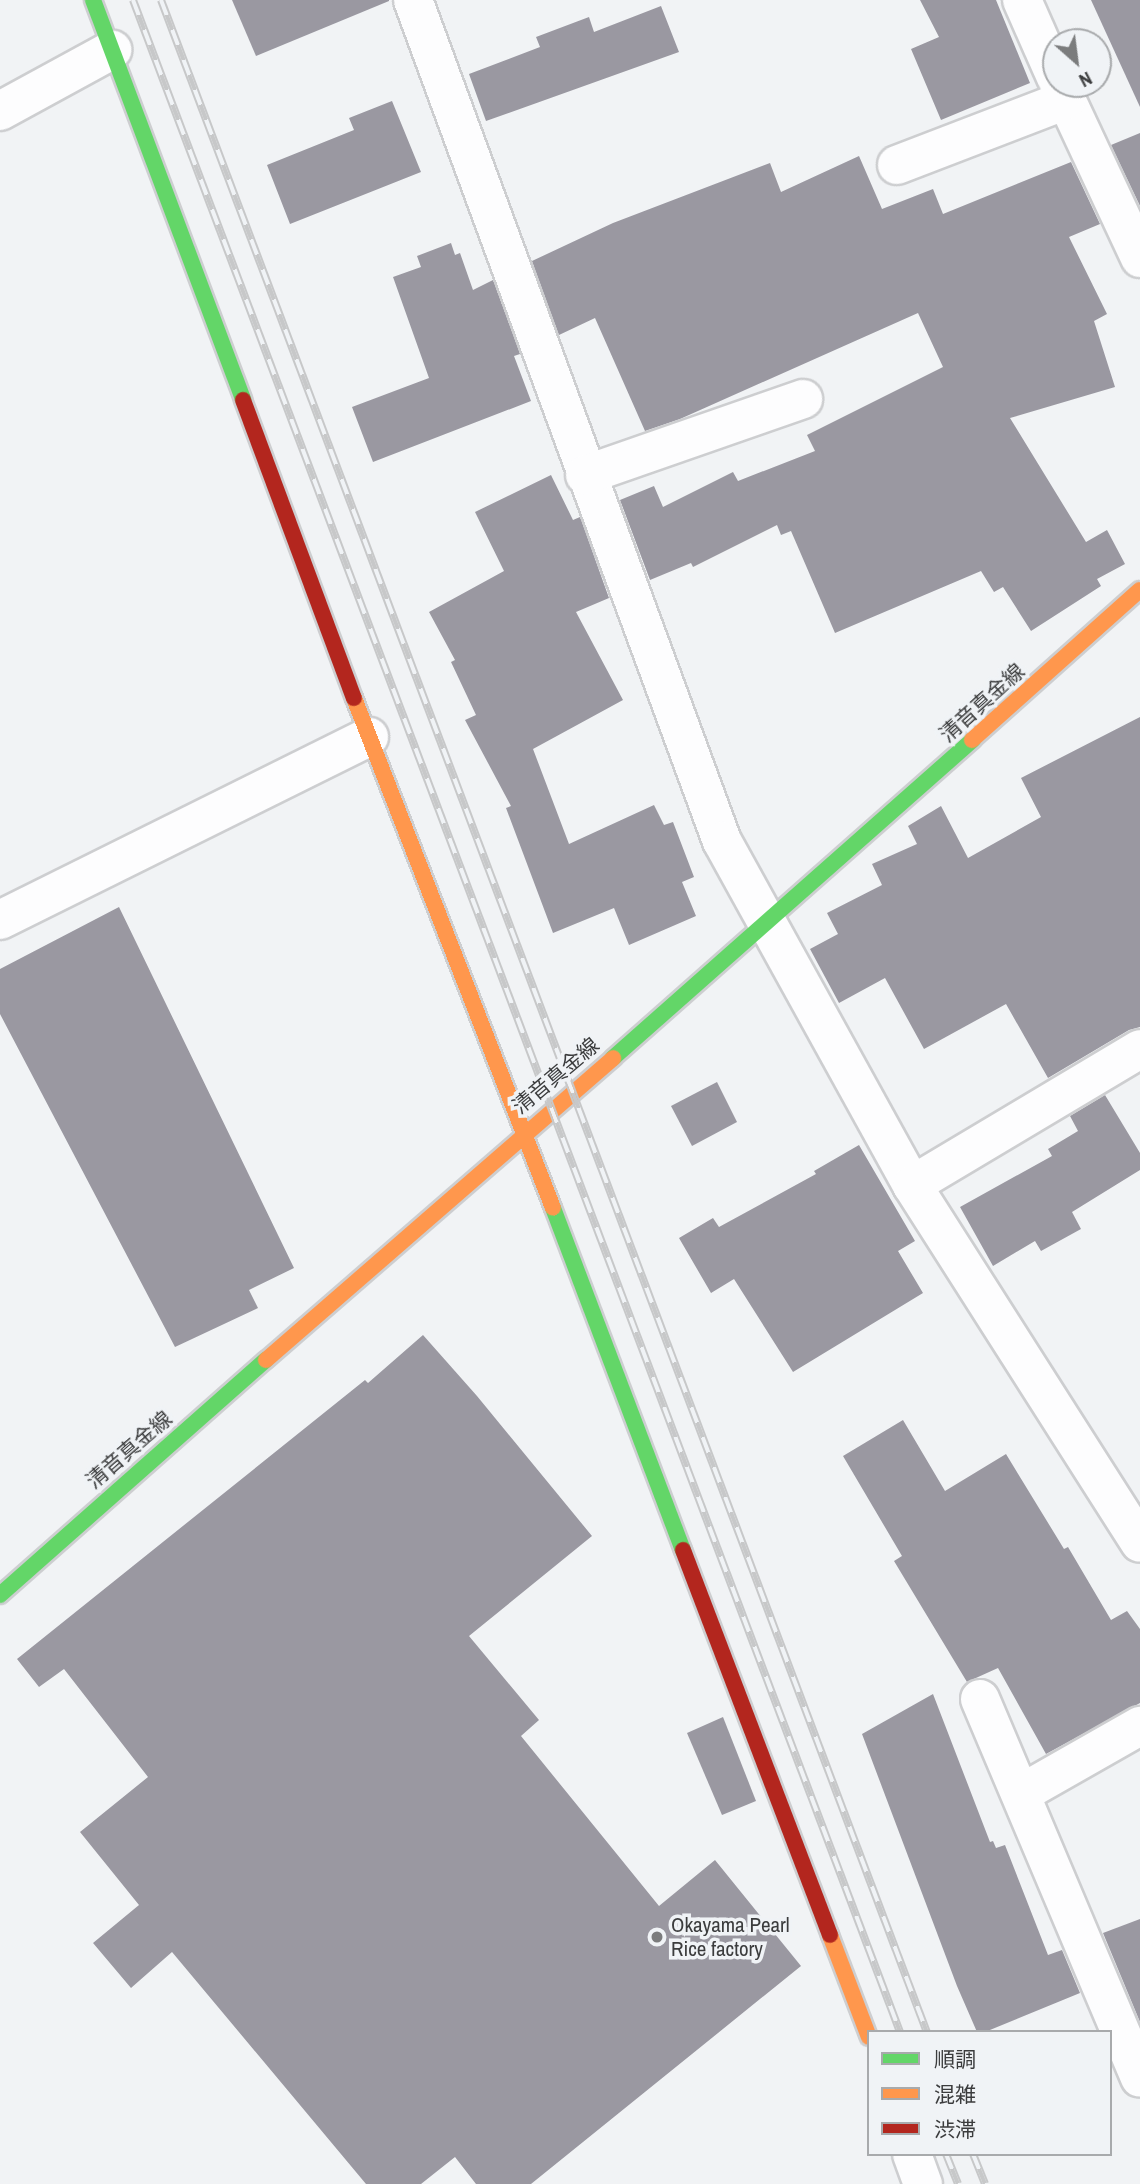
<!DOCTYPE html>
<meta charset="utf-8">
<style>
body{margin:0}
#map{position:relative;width:1140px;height:2184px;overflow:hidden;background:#f1f3f5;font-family:"Archivo Narrow","Noto Sans JP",sans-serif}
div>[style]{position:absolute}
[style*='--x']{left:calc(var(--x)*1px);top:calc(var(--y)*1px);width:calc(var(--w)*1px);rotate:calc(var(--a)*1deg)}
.building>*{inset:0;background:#9a98a1}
.roads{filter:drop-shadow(2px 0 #cdced0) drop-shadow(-2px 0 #cdced0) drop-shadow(0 2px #cdced0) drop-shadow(0 -2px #cdced0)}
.street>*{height:38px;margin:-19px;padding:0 19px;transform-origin:19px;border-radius:19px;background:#fdfdfe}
.fast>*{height:16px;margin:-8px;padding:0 8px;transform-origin:8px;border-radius:8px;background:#63d668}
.slow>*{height:16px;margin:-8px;padding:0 8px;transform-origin:8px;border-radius:8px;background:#ff974d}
.jam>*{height:16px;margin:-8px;padding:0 8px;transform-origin:8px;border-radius:8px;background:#b3261e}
.rail>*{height:8px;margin-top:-4px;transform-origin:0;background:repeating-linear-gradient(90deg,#f0f3f6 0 16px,#c7c8c9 0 32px);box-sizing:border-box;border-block:2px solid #c7c8c9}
.dots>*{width:19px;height:19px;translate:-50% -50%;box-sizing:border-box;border:4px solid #f0f3f6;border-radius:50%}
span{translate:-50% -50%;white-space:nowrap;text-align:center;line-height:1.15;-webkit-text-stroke:7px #f0f3f6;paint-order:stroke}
.street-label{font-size:21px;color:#3b3c3d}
.poi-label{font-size:21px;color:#3b3c3d}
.left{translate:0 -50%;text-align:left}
.legend{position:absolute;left:867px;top:2030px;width:245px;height:126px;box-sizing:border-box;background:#f0f3f6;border:2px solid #a8aaac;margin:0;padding:9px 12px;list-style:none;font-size:21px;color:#3b3c3d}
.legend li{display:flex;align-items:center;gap:14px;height:35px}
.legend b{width:35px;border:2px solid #a8aaac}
.north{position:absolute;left:1042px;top:28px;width:70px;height:70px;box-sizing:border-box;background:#f0f3f6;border:2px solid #a8aaac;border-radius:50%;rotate:152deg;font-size:19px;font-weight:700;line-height:28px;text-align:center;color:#3b3c3d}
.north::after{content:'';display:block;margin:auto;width:24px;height:32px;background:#7b7c7d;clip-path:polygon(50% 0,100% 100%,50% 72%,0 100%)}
</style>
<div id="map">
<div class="building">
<i style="clip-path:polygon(232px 0,389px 0,389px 1px,256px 56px)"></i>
<i style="clip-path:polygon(920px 0,996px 0,1030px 83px,941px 120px,911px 49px,939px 37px)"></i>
<i style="clip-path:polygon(1091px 0,1140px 0,1140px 107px)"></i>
<i style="clip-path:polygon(661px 6px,679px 52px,486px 121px,469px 74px,540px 47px,536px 37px,589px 17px,594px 32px)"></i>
<i style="clip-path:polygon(392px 101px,421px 172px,290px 224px,267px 165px,354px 130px,349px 118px)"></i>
<i style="clip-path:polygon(1140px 133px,1140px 206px,1111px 145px)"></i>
<i style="clip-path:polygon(859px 156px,882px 209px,933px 189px,943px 214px,1071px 162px,1100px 224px,1069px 237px,1107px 314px,1094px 321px,1115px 387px,1010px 418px,1086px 542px,1107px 530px,1125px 564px,1097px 579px,1101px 586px,1031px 631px,1003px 587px,994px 592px,981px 571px,835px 633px,791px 531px,781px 535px,777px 525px,693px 567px,691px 563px,650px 580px,620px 500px,654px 486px,663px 507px,733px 472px,738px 481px,815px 451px,807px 435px,943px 367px,918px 313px,680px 419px,645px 431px,595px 318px,559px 335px,532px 261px,613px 223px,770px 163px,781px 192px)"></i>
<i style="clip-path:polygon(451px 243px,455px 255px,460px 253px,473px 290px,493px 280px,520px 354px,514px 356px,531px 401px,373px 462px,352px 407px,429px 378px,393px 277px,421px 267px,417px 256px)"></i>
<i style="clip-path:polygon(551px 475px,573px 520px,580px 517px,609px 598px,576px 612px,623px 700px,533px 749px,569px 844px,654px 805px,664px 825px,673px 822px,694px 877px,682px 882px,696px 916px,629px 945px,614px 908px,553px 933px,506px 808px,511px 806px,465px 720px,476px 715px,451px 662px,455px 660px,429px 612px,504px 571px,475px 512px)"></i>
<i style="clip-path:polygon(1140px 717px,1140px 1027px,1129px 1030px,1048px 1078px,1006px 1004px,924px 1049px,885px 978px,839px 1003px,810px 949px,838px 934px,827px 913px,882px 885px,872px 864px,917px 844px,908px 826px,941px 806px,968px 858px,1041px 817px,1021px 778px)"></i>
<i style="clip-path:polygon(119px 907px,294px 1268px,249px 1290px,258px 1308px,175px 1347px,0 1014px,0 969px)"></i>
<i style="clip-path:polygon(717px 1082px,737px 1122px,692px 1146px,671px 1106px)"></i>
<i style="clip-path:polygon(1105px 1095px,1140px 1153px,1140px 1170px,1072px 1212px,1081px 1229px,1041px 1251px,1035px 1241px,993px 1266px,960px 1207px,1052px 1156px,1048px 1149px,1078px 1131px,1070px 1116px)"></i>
<i style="clip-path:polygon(859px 1145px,915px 1241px,898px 1251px,923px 1293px,793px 1372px,734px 1279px,711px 1293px,679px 1238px,713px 1218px,719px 1227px,816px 1174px,814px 1171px)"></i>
<i style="clip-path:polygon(423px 1335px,477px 1396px,592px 1536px,469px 1636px,539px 1720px,521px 1736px,659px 1906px,715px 1860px,801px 1966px,531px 2184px,476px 2184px,455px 2157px,421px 2184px,366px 2184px,172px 1952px,131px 1988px,93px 1943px,139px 1905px,80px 1832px,148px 1777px,64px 1669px,39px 1687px,17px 1659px,365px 1380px,368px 1383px)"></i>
<i style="clip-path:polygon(903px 1420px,945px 1491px,1006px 1454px,1064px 1549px,1068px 1547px,1111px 1620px,1127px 1611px,1140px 1629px,1140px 1703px,1046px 1754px,998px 1668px,967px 1682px,894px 1561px,902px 1556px,843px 1456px)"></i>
<i style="clip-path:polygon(933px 1694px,990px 1842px,993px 1841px,996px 1848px,1005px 1845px,1048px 1955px,1062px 1950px,1080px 1993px,985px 2032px,977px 2032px,957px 1986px,862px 1734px)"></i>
<i style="clip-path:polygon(723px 1717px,756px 1801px,722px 1815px,687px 1733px)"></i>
<i style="clip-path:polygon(1140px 1919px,1140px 2022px,1103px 1933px)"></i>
</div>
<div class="roads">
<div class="street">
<i style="--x:413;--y:0;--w:896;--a:69.83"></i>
<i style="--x:722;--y:841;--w:393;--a:61.1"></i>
<i style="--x:912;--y:1185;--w:424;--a:57.5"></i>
<i style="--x:1022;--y:0;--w:84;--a:66.2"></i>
<i style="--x:1059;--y:84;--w:192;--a:65"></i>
<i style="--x:0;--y:111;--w:128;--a:-28.6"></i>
<i style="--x:897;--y:165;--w:181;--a:-21"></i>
<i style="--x:585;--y:475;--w:231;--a:-19.2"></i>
<i style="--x:0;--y:920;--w:412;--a:-26.4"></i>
<i style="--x:912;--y:1185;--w:265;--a:-30.8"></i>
<i style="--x:980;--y:1699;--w:411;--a:67.1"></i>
<i style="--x:1022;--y:1793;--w:136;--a:-29.6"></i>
<i style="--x:912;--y:2154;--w:32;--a:70"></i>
</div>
<div class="fast">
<i style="--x:93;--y:0;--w:427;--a:69.4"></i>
<i style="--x:613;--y:1058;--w:480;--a:-41.5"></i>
<i style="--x:553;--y:1208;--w:366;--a:69.2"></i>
<i style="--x:0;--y:1595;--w:355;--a:-41.5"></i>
</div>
<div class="slow">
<i style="--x:354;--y:698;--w:547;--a:68.68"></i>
<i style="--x:972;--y:740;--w:225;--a:-41.8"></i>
<i style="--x:266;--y:1360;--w:460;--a:-41"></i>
<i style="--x:830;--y:1935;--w:109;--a:69.1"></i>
</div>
<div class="jam">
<i style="--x:243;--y:400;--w:318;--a:69.6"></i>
<i style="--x:683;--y:1550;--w:412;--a:69.1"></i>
</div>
</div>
<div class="rail">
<i style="--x:133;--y:0;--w:2172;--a:69.32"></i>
<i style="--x:161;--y:0;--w:2172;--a:69.35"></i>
<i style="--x:946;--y:2154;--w:32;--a:68"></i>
<i style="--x:973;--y:2154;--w:32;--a:68"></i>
</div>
<div class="dots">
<i style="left:657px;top:1937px;background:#7b7c7d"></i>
</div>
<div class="street-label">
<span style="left:982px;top:703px;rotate:-42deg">清音真金線</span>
<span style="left:556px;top:1076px;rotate:-40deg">清音真金線</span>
<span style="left:129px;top:1450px;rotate:-41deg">清音真金線</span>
</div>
<div class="poi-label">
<span class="left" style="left:671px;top:1937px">Okayama Pearl<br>Rice factory</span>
</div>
<ul class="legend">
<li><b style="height:9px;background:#63d668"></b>順調</li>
<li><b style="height:9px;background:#ff974d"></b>混雑</li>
<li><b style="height:9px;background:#b3261e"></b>渋滞</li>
</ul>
<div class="north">N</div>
</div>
